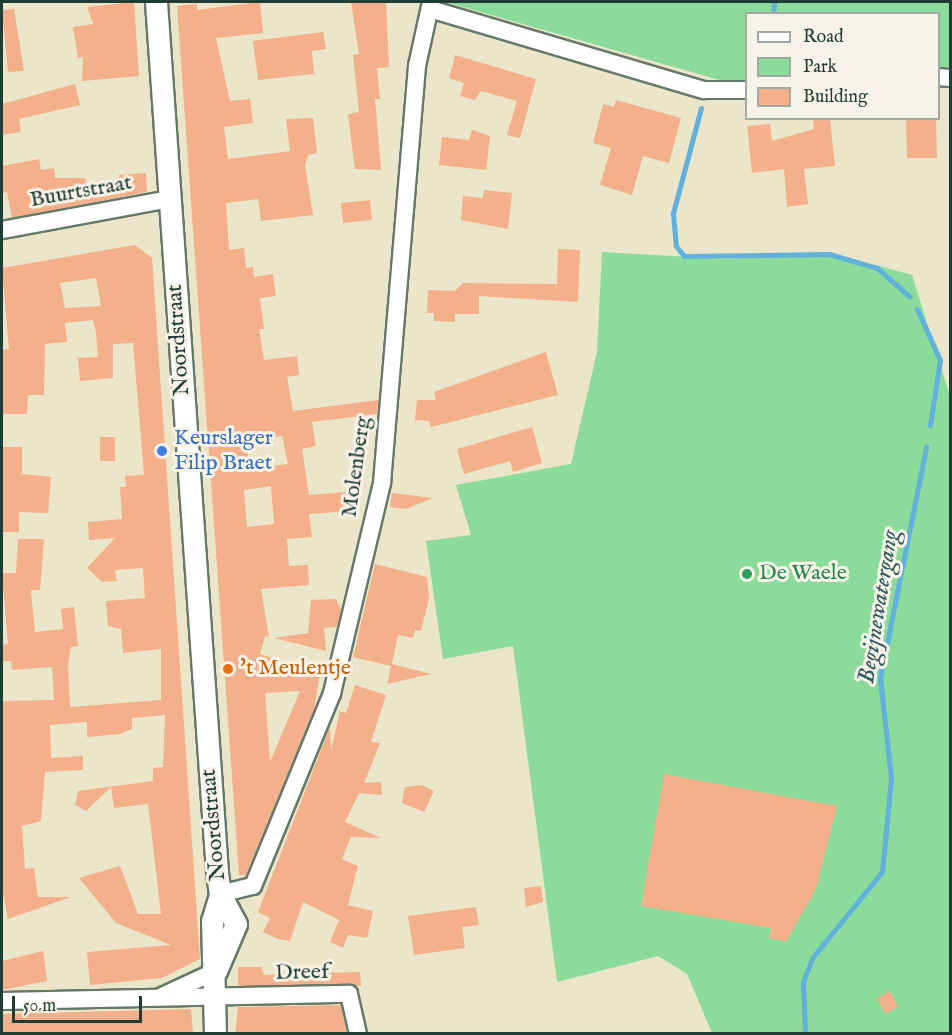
<!DOCTYPE html>
<style>
body{margin:0}
#map{position:relative;width:952px;height:1035px;overflow:hidden;background:#ebe5c9;font-family:"IM FELL English",serif}
div>[style]{position:absolute}
[style*='--x']{left:calc(var(--x)*1px);top:calc(var(--y)*1px);width:calc(var(--w)*1px);rotate:calc(var(--a)*1deg)}
.green>*{inset:0;background:#8bdb9a}
.stream>*{height:5px;margin:-2.5px;padding:0 2.5px;transform-origin:2.5px;border-radius:2.5px;background:#60b1db}
.building>*{inset:0;background:#f3b08a}
.roads{filter:drop-shadow(2px 0 #667868) drop-shadow(-2px 0 #667868) drop-shadow(0 2px #667868) drop-shadow(0 -2px #667868)}
.minor>*{height:16px;margin:-8px;padding:0 8px;transform-origin:8px;border-radius:8px;background:#fff}
.tertiary>*{height:21px;margin:-10.5px;padding:0 10.5px;transform-origin:10.5px;border-radius:10.5px;background:#fff}
.dots>*{width:16px;height:16px;translate:-50% -50%;box-sizing:border-box;border:3px solid #f7f3e8;border-radius:50%}
span{translate:-50% -50%;white-space:nowrap;text-align:center;line-height:1.15;-webkit-text-stroke:6px #f7f3e8;paint-order:stroke}
.street-label{font-size:22px;color:#1f3d34}
.shop-label{font-size:22px;color:#366cbe}
.left{translate:0 -50%;text-align:left}
.leisure-label{font-size:22px;color:#27864d}
.food-label{font-size:22px;color:#c56008}
.water-label{font-size:24px;color:#2f5a5e;font-style:italic}
.frame{position:absolute;inset:0;border:3px solid #1f3d34;pointer-events:none}
.legend{position:absolute;left:745px;top:12px;width:195px;height:108px;box-sizing:border-box;background:#f7f3e8;border:2px solid #a1aaa0;margin:0;padding:8px 10px;list-style:none;font-size:18px;color:#1f3d34}
.legend li{display:flex;align-items:center;gap:12px;height:30px}
.legend b{width:30px;border:2px solid #a1aaa0}
.scale{position:absolute;left:12px;top:996px;width:130px;height:27px;box-sizing:border-box;border:3px solid #1f3d34;border-top:0;padding-left:8px;font-size:18px;line-height:21px;white-space:nowrap;color:#1f3d34;-webkit-text-stroke:4px #f7f3e8;paint-order:stroke}
</style>
<div id="map">
<div class="green">
<i style="clip-path:polygon(446px 2px,950px 2px,950px 69px,939px 69px,938px 14px,746px 14px,746px 83px,730px 83px)"></i>
<i style="clip-path:polygon(602px 252px,726px 259px,831px 253px,912px 275px,950px 396px,950px 1033px,712px 1033px,687px 974px,658px 956px,557px 982px,513px 646px,443px 659px,426px 541px,471px 535px,456px 485px,571px 464px,597px 352px)"></i>
</div>
<div class="stream">
<i style="--x:773;--y:14;--w:12;--a:-85"></i>
<i style="--x:701;--y:108;--w:109;--a:104.9"></i>
<i style="--x:673;--y:213;--w:33;--a:85"></i>
<i style="--x:676;--y:246;--w:13;--a:51"></i>
<i style="--x:684;--y:256;--w:145;--a:-0.8"></i>
<i style="--x:829;--y:254;--w:50;--a:16.3"></i>
<i style="--x:877;--y:268;--w:43;--a:41.2"></i>
<i style="--x:917;--y:309;--w:56;--a:65.7"></i>
<i style="--x:940;--y:360;--w:66;--a:98.7"></i>
<i style="--x:805;--y:1034;--w:52;--a:-92.2"></i>
<i style="--x:803;--y:982;--w:26;--a:-69"></i>
<i style="--x:812;--y:958;--w:111;--a:-50.9"></i>
<i style="--x:882;--y:872;--w:94;--a:-84.5"></i>
<i style="--x:891;--y:778;--w:101;--a:-96.3"></i>
<i style="--x:880;--y:678;--w:236;--a:-78.7"></i>
</div>
<div class="building">
<i style="clip-path:polygon(134px 2px,139px 76px,82px 81px,83px 57px,78px 58px,73px 27px,93px 24px,87px 7px)"></i>
<i style="clip-path:polygon(evenodd,260px 2px,263px 33px,216px 38px,230px 101px,250px 99px,253px 123px,224px 127px,228px 159px,290px 151px,286px 119px,313px 118px,317px 153px,308px 155px,305px 165px,313px 215px,261px 221px,258px 199px,226px 203px,229px 250px,244px 248px,246px 268px,253px 267px,254px 277px,273px 274px,276px 296px,260px 298px,264px 329px,259px 329px,264px 360px,297px 356px,299px 375px,287px 377px,293px 411px,378px 400px,377px 414px,312px 422px,316px 446px,302px 449px,309px 495px,348px 492px,350px 511px,309px 514px,312px 537px,287px 539px,289px 566px,308px 565px,309px 585px,261px 589px,269px 637px,265px 636px,260px 654px,320px 674px,314px 709px,246px 875px,239px 875px,177px 6px,197px 4px,197px 10px,260px 2px,282px 436px,288px 464px,249px 469px,247px 442px,282px 436px,260px 2px,271px 486px,274px 524px,247px 527px,244px 490px,271px 486px,260px 2px,300px 691px,292px 710px,270px 762px,265px 693px,300px 691px)"></i>
<i style="clip-path:polygon(351px 2px,386px 2px,389px 67px,377px 68px,380px 99px,375px 99px,381px 170px,355px 169px,348px 114px,359px 112px,353px 55px,359px 54px)"></i>
<i style="clip-path:polygon(14px 9px,24px 71px,8px 72px,2px 10px)"></i>
<i style="clip-path:polygon(323px 32px,326px 49px,312px 51px,314px 74px,258px 80px,253px 41px)"></i>
<i style="clip-path:polygon(455px 55px,536px 79px,520px 138px,507px 135px,517px 101px,481px 91px,475px 100px,460px 96px,464px 83px,449px 78px)"></i>
<i style="clip-path:polygon(75px 84px,80px 105px,19px 119px,21px 132px,2px 135px,2px 104px)"></i>
<i style="clip-path:polygon(616px 100px,681px 118px,669px 163px,643px 156px,632px 195px,600px 185px,611px 148px,593px 143px,603px 104px,614px 107px)"></i>
<i style="clip-path:polygon(813px 118px,830px 118px,835px 166px,804px 169px,808px 204px,787px 207px,784px 169px,752px 173px,747px 126px,770px 124px,772px 141px,814px 129px)"></i>
<i style="clip-path:polygon(906px 118px,936px 118px,937px 158px,907px 158px)"></i>
<i style="clip-path:polygon(472px 130px,490px 136px,486px 170px,439px 165px,442px 137px,469px 140px)"></i>
<i style="clip-path:polygon(39px 159px,41px 170px,54px 168px,55px 178px,85px 178px,88px 192px,120px 187px,119px 175px,146px 173px,147px 192px,12px 218px,7px 192px,2px 193px,2px 166px)"></i>
<i style="clip-path:polygon(484px 190px,512px 193px,508px 229px,461px 220px,463px 196px,483px 198px)"></i>
<i style="clip-path:polygon(370px 200px,372px 220px,343px 223px,341px 203px)"></i>
<i style="clip-path:polygon(evenodd,135px 245px,152px 258px,200px 959px,162px 978px,90px 985px,87px 952px,171px 945px,116px 923px,79px 878px,120px 866px,138px 914px,161px 914px,148px 804px,114px 808px,111px 787px,86px 811px,75px 805px,78px 791px,153px 781px,153px 768px,163px 767px,165px 715px,132px 718px,132px 729px,120px 734px,87px 737px,87px 722px,50px 725px,51px 758px,83px 756px,83px 770px,45px 772px,41px 821px,22px 826px,25px 869px,34px 868px,38px 897px,71px 897px,8px 919px,2px 888px,2px 701px,54px 700px,52px 667px,12px 670px,11px 661px,2px 661px,2px 645px,8px 644px,2px 573px,16px 573px,18px 539px,44px 539px,40px 590px,31px 590px,35px 632px,63px 629px,61px 609px,74px 607px,78px 646px,71px 647px,68px 663px,70px 707px,161px 700px,161px 649px,123px 653px,121px 629px,108px 626px,106px 601px,145px 598px,143px 568px,115px 570px,117px 581px,102px 582px,87px 568px,115px 538px,89px 540px,88px 522px,122px 519px,120px 487px,126px 487px,125px 476px,144px 475px,133px 343px,113px 344px,113px 378px,80px 381px,78px 358px,98px 357px,96px 333px,93px 320px,65px 323px,67px 342px,45px 344px,44px 395px,28px 395px,27px 414px,2px 414px,2px 350px,9px 349px,2px 268px,135px 245px,96px 278px,101px 306px,65px 308px,60px 283px,96px 278px)"></i>
<i style="clip-path:polygon(558px 249px,580px 250px,578px 302px,479px 296px,479px 314px,455px 314px,455px 322px,434px 321px,434px 313px,427px 313px,428px 290px,455px 291px,463px 283px,557px 284px)"></i>
<i style="clip-path:polygon(546px 352px,558px 395px,431px 427px,429px 421px,415px 420px,417px 400px,436px 400px,434px 392px)"></i>
<i style="clip-path:polygon(532px 427px,542px 463px,513px 472px,510px 461px,464px 474px,457px 449px)"></i>
<i style="clip-path:polygon(100px 437px,115px 437px,115px 461px,100px 461px)"></i>
<i style="clip-path:polygon(2px 447px,22px 447px,22px 474px,51px 477px,48px 513px,19px 512px,19px 532px,2px 532px)"></i>
<i style="clip-path:polygon(392px 493px,433px 498px,406px 509px,390px 507px)"></i>
<i style="clip-path:polygon(375px 564px,427px 577px,429px 598px,421px 631px,415px 630px,413px 638px,398px 635px,392px 664px,431px 674px,387px 684px,391px 666px,353px 657px)"></i>
<i style="clip-path:polygon(336px 599px,341px 610px,337px 627px,324px 628px,326px 651px,274px 638px,308px 633px,311px 600px)"></i>
<i style="clip-path:polygon(355px 685px,386px 695px,371px 742px,380px 743px,364px 783px,381px 782px,382px 795px,359px 793px,345px 822px,381px 838px,351px 837px,342px 859px,358px 866px,348px 905px,373px 911px,367px 938px,348px 935px,343px 948px,330px 942px,339px 920px,303px 902px,290px 941px,278px 939px,263px 932px,270px 918px,258px 912px,330px 727px,331px 750px,340px 711px,346px 713px)"></i>
<i style="clip-path:polygon(664px 774px,837px 806px,816px 889px,786px 942px,769px 938px,771px 928px,641px 906px)"></i>
<i style="clip-path:polygon(422px 785px,434px 791px,424px 812px,402px 803px,405px 787px)"></i>
<i style="clip-path:polygon(541px 886px,543px 902px,526px 907px,524px 888px)"></i>
<i style="clip-path:polygon(476px 907px,479px 925px,462px 927px,465px 948px,414px 955px,408px 916px)"></i>
<i style="clip-path:polygon(43px 951px,47px 981px,2px 990px,2px 961px)"></i>
<i style="clip-path:polygon(238px 967px,261px 967px,264px 975px,360px 972px,361px 986px,238px 986px)"></i>
<i style="clip-path:polygon(890px 991px,898px 1007px,885px 1014px,877px 998px)"></i>
<i style="clip-path:polygon(341px 1005px,347px 1034px,235px 1034px,238px 1007px)"></i>
<i style="clip-path:polygon(191px 1009px,193px 1034px,2px 1034px,2px 1014px)"></i>
</div>
<div class="roads">
<div class="minor">
<i style="--x:430;--y:9;--w:286;--a:16.5"></i>
<i style="--x:704;--y:90;--w:42;--a:0"></i>
<i style="--x:938;--y:77;--w:12;--a:5"></i>
<i style="--x:2;--y:230;--w:170;--a:-10.5"></i>
<i style="--x:220;--y:894;--w:34;--a:-14"></i>
<i style="--x:253;--y:886;--w:209;--a:-67.7"></i>
<i style="--x:332;--y:693;--w:216;--a:-76.6"></i>
<i style="--x:382;--y:483;--w:418;--a:-85.2"></i>
<i style="--x:417;--y:66;--w:66;--a:-77.7"></i>
<i style="--x:162;--y:996;--w:60;--a:-24.8"></i>
<i style="--x:2;--y:1001;--w:347;--a:-1.2"></i>
<i style="--x:349;--y:994;--w:41;--a:77.3"></i>
</div>
<div class="tertiary">
<i style="--x:156;--y:2;--w:873;--a:85.99"></i>
<i style="--x:217;--y:873;--w:21;--a:82"></i>
<i style="--x:220;--y:894;--w:34;--a:62"></i>
<i style="--x:236;--y:924;--w:51;--a:113.1"></i>
<i style="--x:215;--y:1034;--w:113;--a:-91.5"></i>
<i style="--x:212;--y:921;--w:28;--a:-73"></i>
</div>
</div>
<div class="dots">
<i style="left:162px;top:451px;background:#3f7fe0"></i>
<i style="left:747px;top:574px;background:#2e9e5b"></i>
<i style="left:228px;top:669px;background:#e8710a"></i>
</div>
<div class="street-label">
<span style="left:81px;top:192px;rotate:-10deg">Buurtstraat</span>
<span style="left:179px;top:340px;rotate:-94deg">Noordstraat</span>
<span style="left:357px;top:467px;rotate:-82deg">Molenberg</span>
<span style="left:214px;top:825px;rotate:-95deg">Noordstraat</span>
<span style="left:302px;top:973px;rotate:-1deg">Dreef</span>
</div>
<div class="shop-label">
<span class="left" style="left:174px;top:451px">Keurslager<br>Filip Braet</span>
</div>
<div class="leisure-label">
<span class="left" style="left:759px;top:574px">De Waele</span>
</div>
<div class="food-label">
<span class="left" style="left:240px;top:669px">'t Meulentje</span>
</div>
<div class="water-label">
<span style="left:879px;top:607px;rotate:-81deg">Begijnewatergang</span>
</div>
<div class="frame"></div>
<ul class="legend">
<li><b style="height:8px;background:#fff"></b>Road</li>
<li><b style="height:16px;background:#8bdb9a"></b>Park</li>
<li><b style="height:16px;background:#f3b08a"></b>Building</li>
</ul>
<div class="scale">50 m</div>
</div>
